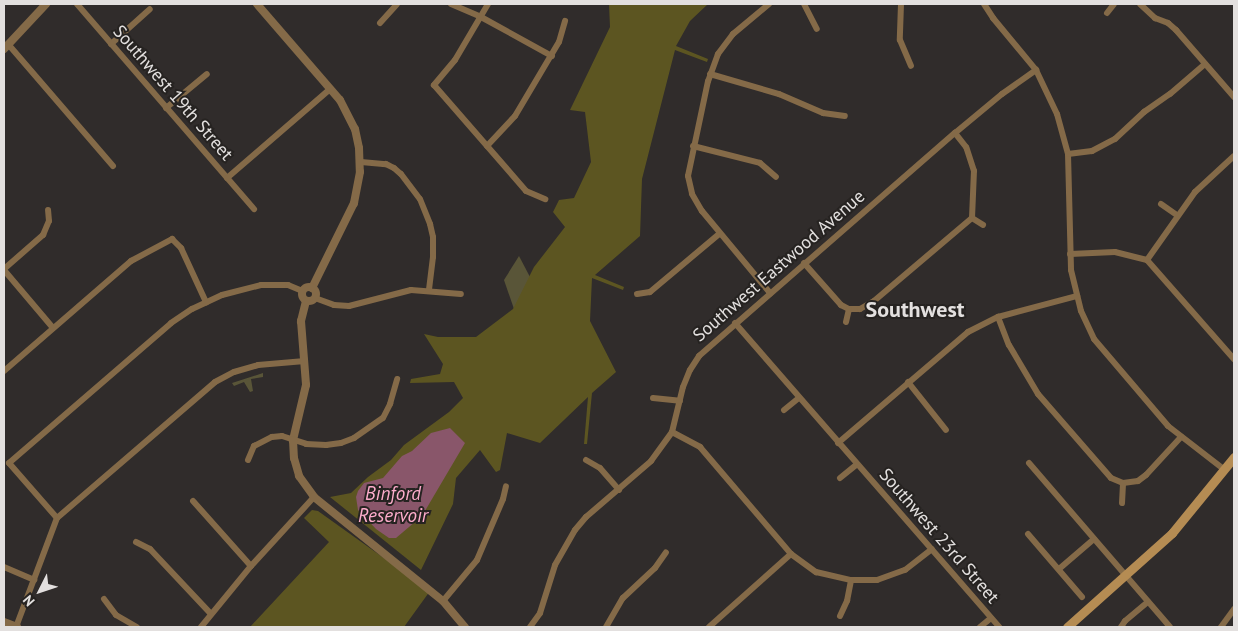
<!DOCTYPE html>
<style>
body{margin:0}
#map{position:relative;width:1238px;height:631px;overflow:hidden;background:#302c2b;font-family:"PT Sans",sans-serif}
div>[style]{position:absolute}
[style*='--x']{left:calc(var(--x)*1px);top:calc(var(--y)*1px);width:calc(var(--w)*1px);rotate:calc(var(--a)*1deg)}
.green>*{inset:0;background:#595538}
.forest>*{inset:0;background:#5c5521}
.water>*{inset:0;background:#89566a}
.minor>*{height:6px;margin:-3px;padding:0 3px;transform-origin:3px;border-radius:3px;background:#846a48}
.tertiary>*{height:8px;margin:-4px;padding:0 4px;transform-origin:4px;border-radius:4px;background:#846a48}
.tertiary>.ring{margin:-4px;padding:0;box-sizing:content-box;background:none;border:8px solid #846a48;border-radius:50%}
.secondary>*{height:9px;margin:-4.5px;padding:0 4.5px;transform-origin:4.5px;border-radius:4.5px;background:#b58c53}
span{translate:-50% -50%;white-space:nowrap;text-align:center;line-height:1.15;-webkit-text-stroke:4px #262321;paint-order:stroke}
.street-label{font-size:18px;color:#e3e0df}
.water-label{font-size:19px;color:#feadcc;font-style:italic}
.district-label{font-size:22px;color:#e3e0df;font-weight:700}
.frame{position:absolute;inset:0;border:5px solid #e3e0df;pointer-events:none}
.north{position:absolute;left:15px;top:566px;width:50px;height:50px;-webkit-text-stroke:4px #262321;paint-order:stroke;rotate:229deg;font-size:14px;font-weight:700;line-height:20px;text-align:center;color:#e3e0df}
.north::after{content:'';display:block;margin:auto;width:18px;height:22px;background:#e3e0df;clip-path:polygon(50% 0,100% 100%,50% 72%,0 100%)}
</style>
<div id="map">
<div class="green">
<i style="clip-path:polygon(519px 256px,530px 277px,514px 309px,504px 280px)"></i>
<i style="clip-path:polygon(263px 373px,263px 377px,251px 379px,253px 391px,250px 392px,244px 382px,234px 386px,232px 383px)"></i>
</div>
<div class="forest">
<i style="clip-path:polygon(609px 4px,708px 4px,690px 21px,676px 46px,708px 59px,707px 62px,675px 50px,642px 179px,640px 236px,595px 275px,624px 287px,623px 290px,592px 278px,590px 321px,616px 372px,592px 393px,587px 444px,584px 444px,588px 397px,540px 443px,507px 433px,500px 470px,496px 472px,480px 450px,456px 478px,453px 504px,421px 570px,330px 497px,351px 493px,368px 477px,391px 460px,404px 445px,449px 412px,463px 398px,454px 382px,410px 383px,411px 379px,440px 374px,443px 364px,424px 334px,438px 337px,476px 337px,513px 309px,534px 267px,565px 227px,553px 212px,559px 200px,574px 198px,591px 162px,585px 112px,570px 110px,610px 27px)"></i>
<i style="clip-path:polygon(312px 510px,318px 511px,430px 591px,404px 627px,250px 627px,329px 542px,304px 518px)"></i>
</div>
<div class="water">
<i style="clip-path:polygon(450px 428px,465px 443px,422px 516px,396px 538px,389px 538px,376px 529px,358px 510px,356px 497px,358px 491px,364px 483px,383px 478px,402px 456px,412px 451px,431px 433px)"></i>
</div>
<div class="minor">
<i style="--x:77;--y:4;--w:271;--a:49.2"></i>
<i style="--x:451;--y:4;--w:33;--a:23"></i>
<i style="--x:481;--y:17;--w:81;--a:28.8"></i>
<i style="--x:488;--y:4;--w:65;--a:120.5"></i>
<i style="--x:455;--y:60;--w:33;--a:130"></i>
<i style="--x:434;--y:85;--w:140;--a:49"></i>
<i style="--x:526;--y:191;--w:21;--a:23"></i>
<i style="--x:769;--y:4;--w:47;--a:140.2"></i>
<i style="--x:733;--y:34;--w:25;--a:127"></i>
<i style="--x:718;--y:54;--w:29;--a:110"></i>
<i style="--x:708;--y:81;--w:97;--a:101.9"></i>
<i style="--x:688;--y:176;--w:18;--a:77"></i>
<i style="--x:692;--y:194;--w:20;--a:60"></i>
<i style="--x:702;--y:211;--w:107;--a:50.3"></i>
<i style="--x:804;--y:4;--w:28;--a:63"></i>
<i style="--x:901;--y:4;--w:36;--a:92"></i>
<i style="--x:900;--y:40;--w:28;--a:67"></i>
<i style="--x:984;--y:4;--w:17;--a:57"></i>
<i style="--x:993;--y:18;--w:67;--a:50.4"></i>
<i style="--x:1036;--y:70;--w:49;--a:64.5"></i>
<i style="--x:1057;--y:114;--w:41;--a:74.6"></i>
<i style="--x:1068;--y:154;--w:116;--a:88.5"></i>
<i style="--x:1071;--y:270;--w:42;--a:76.3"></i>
<i style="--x:1081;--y:311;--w:31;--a:65"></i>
<i style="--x:1094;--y:339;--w:114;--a:49.6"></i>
<i style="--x:1168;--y:426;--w:72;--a:37.7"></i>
<i style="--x:1140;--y:4;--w:21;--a:43"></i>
<i style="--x:1155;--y:18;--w:14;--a:21"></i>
<i style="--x:1168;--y:23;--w:11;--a:41"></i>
<i style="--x:1176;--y:30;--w:89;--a:49.1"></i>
<i style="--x:1107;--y:13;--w:11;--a:-52"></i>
<i style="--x:380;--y:23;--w:25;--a:-48"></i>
<i style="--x:8;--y:44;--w:161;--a:49.3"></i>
<i style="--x:111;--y:44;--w:52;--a:-41.9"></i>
<i style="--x:710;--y:74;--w:72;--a:16.2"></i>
<i style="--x:779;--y:94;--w:48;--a:23.4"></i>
<i style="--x:823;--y:113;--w:22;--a:8"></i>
<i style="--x:166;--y:108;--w:53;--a:-39.7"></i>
<i style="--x:487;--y:146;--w:41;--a:-47"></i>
<i style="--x:515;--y:116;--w:86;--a:-59.3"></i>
<i style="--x:559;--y:42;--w:22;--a:-74"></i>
<i style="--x:693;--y:146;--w:69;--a:14.2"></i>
<i style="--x:760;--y:163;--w:21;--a:41"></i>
<i style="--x:1068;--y:154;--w:24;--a:-7"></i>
<i style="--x:1092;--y:151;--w:26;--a:-28"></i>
<i style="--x:1115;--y:139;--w:40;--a:-43"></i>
<i style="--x:1144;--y:112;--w:32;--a:-35"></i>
<i style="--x:1170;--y:94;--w:46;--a:-40.6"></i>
<i style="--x:361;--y:162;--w:25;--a:5"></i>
<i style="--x:386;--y:164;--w:9;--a:27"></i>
<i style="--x:394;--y:168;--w:9;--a:41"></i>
<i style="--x:401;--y:174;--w:31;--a:53"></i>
<i style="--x:420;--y:199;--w:27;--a:68"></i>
<i style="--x:430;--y:224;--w:13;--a:77"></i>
<i style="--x:433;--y:237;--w:20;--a:90"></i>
<i style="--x:433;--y:257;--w:33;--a:97"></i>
<i style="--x:227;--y:178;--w:136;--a:-40.8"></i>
<i style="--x:1161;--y:204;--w:19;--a:35"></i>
<i style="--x:972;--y:218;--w:13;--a:32"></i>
<i style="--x:1070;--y:254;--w:45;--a:-2.5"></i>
<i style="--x:1115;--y:252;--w:33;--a:14"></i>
<i style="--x:1147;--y:260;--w:132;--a:48.7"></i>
<i style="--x:1147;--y:260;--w:83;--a:-54.8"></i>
<i style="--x:1195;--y:192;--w:53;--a:-42.7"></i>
<i style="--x:804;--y:263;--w:56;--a:48.6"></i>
<i style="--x:841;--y:305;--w:9;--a:27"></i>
<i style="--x:849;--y:309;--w:11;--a:0"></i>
<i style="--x:860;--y:309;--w:16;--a:-30"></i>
<i style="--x:874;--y:301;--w:128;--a:-40.3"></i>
<i style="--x:972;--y:218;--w:47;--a:-87.6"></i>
<i style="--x:974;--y:171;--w:25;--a:-108"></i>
<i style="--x:966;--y:147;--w:18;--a:-128"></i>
<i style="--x:4;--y:269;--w:52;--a:-41.1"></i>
<i style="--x:43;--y:235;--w:15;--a:-67"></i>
<i style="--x:49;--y:221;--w:11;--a:-95"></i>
<i style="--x:4;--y:270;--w:76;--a:49.8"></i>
<i style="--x:637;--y:294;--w:13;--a:-9"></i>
<i style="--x:650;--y:292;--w:90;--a:-40"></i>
<i style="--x:315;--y:298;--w:20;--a:20"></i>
<i style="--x:334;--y:305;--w:15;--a:4"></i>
<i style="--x:349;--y:306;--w:64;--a:-14.5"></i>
<i style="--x:411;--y:290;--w:50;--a:4.6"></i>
<i style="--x:998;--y:317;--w:30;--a:69"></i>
<i style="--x:1009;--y:345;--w:57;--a:59.4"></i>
<i style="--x:1038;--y:394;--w:111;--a:49"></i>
<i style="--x:1111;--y:478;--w:13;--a:23"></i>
<i style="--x:1123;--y:483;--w:15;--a:-8"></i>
<i style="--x:1138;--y:481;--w:10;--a:-37"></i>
<i style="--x:1146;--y:475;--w:52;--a:-47.4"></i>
<i style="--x:846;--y:322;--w:13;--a:-77"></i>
<i style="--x:735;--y:323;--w:403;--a:49"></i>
<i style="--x:4;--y:371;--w:168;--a:-40.9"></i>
<i style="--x:131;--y:261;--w:47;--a:-28.2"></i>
<i style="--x:172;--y:239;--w:13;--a:45"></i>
<i style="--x:181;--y:248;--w:60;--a:65.2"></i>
<i style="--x:908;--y:382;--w:61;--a:51.6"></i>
<i style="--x:653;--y:398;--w:27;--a:6"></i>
<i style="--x:784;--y:410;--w:19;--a:-39"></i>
<i style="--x:672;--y:432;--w:32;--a:28"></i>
<i style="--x:700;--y:447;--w:140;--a:49.6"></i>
<i style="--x:791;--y:554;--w:31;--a:36"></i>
<i style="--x:816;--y:572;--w:36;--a:13"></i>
<i style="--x:851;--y:580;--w:26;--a:0"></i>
<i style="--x:877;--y:580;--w:30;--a:-20"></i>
<i style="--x:905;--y:570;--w:34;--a:-38"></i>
<i style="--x:838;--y:443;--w:171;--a:-40.5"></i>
<i style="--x:968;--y:332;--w:34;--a:-27"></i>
<i style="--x:998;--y:317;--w:82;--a:-14.9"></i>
<i style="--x:248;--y:460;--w:15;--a:-67"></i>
<i style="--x:254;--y:446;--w:20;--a:-27"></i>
<i style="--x:272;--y:437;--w:10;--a:-6"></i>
<i style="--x:282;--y:436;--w:25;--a:18"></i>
<i style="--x:306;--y:444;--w:20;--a:3"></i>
<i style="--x:326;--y:445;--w:15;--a:-8"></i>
<i style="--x:341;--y:443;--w:14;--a:-21"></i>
<i style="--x:354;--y:438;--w:35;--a:-35"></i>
<i style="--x:383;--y:418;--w:16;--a:-63"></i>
<i style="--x:390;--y:404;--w:26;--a:-74"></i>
<i style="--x:586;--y:460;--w:16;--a:30"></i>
<i style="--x:600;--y:468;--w:29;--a:49"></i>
<i style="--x:1029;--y:463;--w:216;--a:49.3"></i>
<i style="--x:840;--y:478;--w:22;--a:-39"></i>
<i style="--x:193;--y:501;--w:87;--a:48.3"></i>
<i style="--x:1122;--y:503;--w:20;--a:-87"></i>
<i style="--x:57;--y:518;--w:73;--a:-131.1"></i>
<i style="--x:9;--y:463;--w:214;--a:-40.8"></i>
<i style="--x:171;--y:323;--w:25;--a:-34"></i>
<i style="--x:192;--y:309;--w:33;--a:-25"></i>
<i style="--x:222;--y:295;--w:40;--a:-14.4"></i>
<i style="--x:261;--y:285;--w:27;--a:0"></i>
<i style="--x:288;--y:285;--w:15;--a:23"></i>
<i style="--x:1028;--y:534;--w:83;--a:49.4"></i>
<i style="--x:136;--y:542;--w:16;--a:27"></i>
<i style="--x:150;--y:549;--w:89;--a:46.8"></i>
<i style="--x:4;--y:567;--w:33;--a:23"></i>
<i style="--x:1059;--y:569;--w:46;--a:-40.6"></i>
<i style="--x:104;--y:599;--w:20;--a:53"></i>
<i style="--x:116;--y:615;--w:24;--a:30"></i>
<i style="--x:443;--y:601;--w:53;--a:-50.3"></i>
<i style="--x:477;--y:560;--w:66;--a:-66.9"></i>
<i style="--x:503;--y:499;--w:13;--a:-77"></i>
<i style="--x:840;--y:616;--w:17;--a:-65"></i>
<i style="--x:847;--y:601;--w:21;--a:-79"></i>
<i style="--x:16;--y:627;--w:116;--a:-69.4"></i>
<i style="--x:57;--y:518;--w:208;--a:-40.7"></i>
<i style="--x:215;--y:382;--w:21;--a:-28"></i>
<i style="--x:234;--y:372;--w:25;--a:-16"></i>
<i style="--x:258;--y:365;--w:47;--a:-4.9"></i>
<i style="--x:201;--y:627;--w:79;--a:-50.7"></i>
<i style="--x:251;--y:566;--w:93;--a:-47.6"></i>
<i style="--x:530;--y:627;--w:17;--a:-54"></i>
<i style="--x:540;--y:613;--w:50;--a:-72.6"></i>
<i style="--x:555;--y:565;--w:40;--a:-60.3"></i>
<i style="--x:575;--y:530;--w:17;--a:-50"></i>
<i style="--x:586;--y:517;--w:86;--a:-40.7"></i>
<i style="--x:651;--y:461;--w:36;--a:-54"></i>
<i style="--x:672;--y:432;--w:46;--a:-76.3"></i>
<i style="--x:683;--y:387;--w:18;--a:-68"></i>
<i style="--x:690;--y:370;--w:17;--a:-57"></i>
<i style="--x:699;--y:356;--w:340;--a:-41.1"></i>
<i style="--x:955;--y:133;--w:61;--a:-39.7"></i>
<i style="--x:1002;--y:94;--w:42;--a:-35.2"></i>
<i style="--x:606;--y:627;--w:34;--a:-60"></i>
<i style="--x:623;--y:598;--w:44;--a:-43.2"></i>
<i style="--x:655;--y:568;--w:19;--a:-55"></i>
<i style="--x:709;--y:627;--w:110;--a:-41.7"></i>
<i style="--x:980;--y:627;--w:14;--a:-39"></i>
<i style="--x:1121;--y:627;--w:7;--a:-56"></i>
<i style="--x:1125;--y:621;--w:30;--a:-40"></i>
<i style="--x:1221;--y:627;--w:22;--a:-54"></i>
</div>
<div class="tertiary">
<i style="--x:257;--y:4;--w:127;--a:49.2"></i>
<i style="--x:340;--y:100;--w:33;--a:63"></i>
<i style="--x:355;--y:129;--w:19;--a:78"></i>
<i style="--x:359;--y:148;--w:24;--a:88"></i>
<i style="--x:360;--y:172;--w:32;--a:101"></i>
<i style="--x:354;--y:203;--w:95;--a:116.3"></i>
<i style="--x:4;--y:49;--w:62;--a:-47"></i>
<i class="ring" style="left:302px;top:287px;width:6px;height:6px"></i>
<i style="--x:306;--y:301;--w:21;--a:104"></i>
<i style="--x:301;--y:321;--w:64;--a:85.5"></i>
<i style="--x:306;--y:385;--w:57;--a:103.3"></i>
<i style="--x:293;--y:440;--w:18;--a:87"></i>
<i style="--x:294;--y:458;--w:19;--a:74"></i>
<i style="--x:299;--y:476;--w:26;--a:54"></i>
<i style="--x:314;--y:497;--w:166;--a:38.9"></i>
<i style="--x:443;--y:601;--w:34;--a:50"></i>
<i style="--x:4;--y:622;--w:14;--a:21"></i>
</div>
<div class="secondary">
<i style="--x:1067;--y:627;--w:141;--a:-41.8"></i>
<i style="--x:1172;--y:533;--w:98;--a:-50.8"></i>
</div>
<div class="street-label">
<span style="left:173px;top:93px;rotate:49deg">Southwest 19th Street</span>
<span style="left:779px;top:266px;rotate:-41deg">Southwest Eastwood Avenue</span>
<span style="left:939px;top:536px;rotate:49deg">Southwest 23rd Street</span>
</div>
<div class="water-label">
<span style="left:393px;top:505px">Binford<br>Reservoir</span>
</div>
<div class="district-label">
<span style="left:915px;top:310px">Southwest</span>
</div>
<div class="frame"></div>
<div class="north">N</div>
</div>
